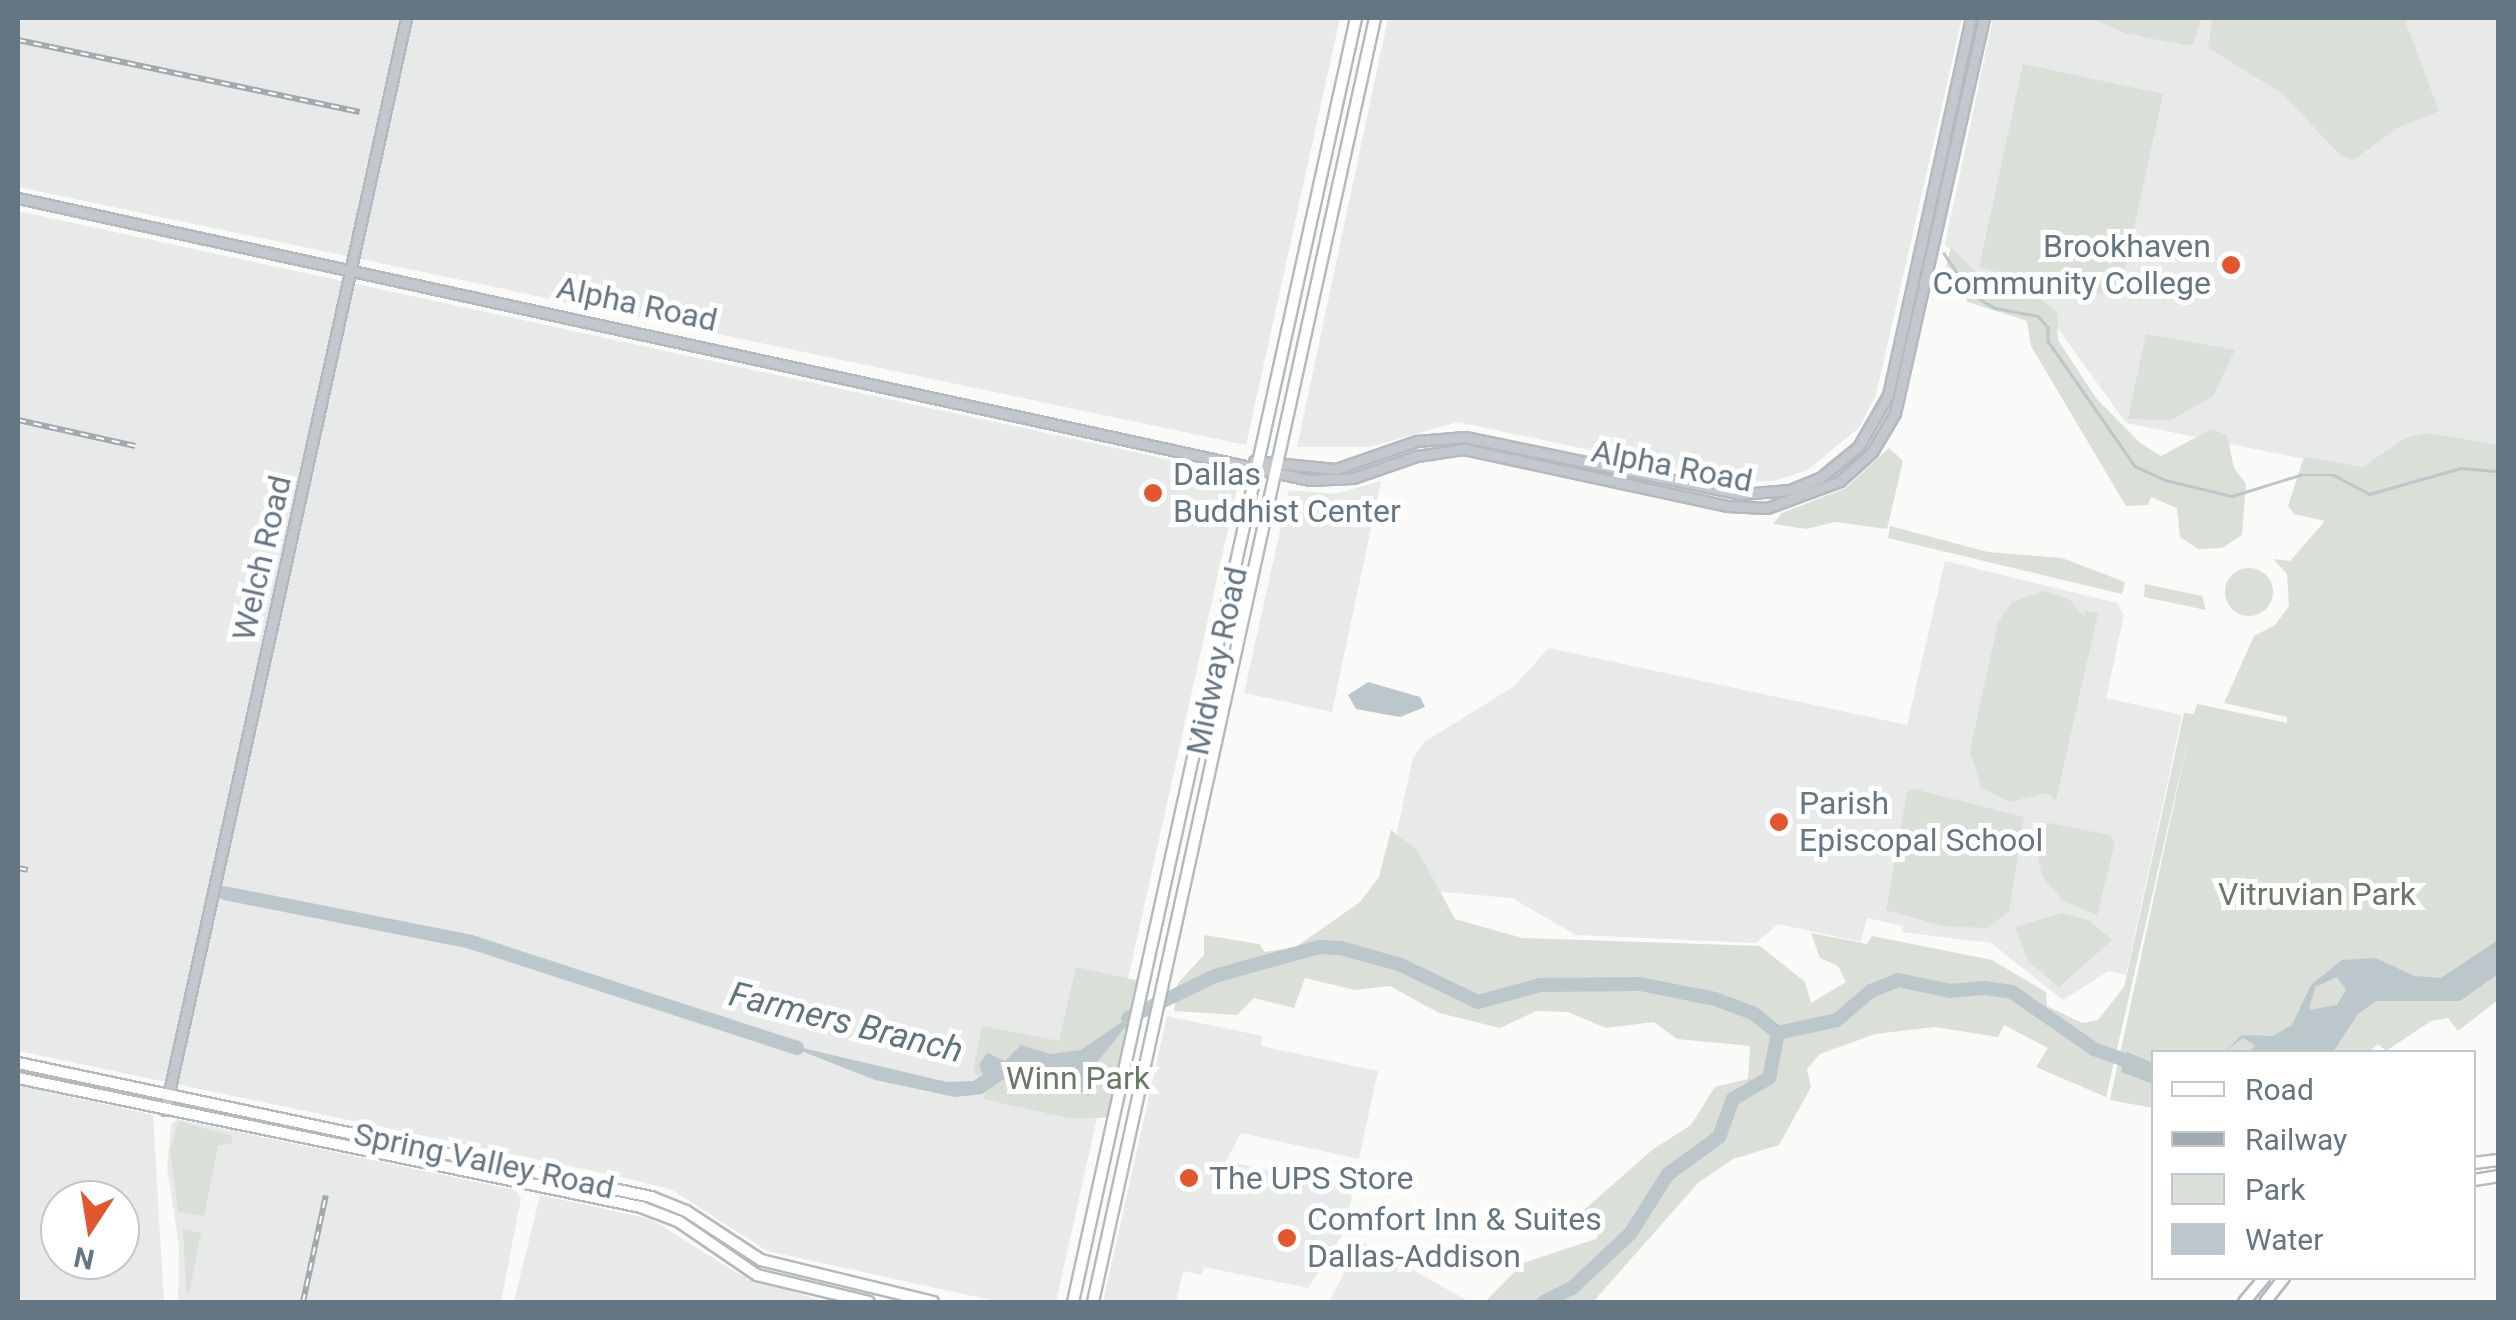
<!DOCTYPE html>
<style>
body{margin:0}
#map{position:relative;width:2516px;height:1320px;overflow:hidden;background:#fafaf8;font-family:Roboto,sans-serif}
div>[style]{position:absolute}
[style*='--x']{left:calc(var(--x)*1px);top:calc(var(--y)*1px);width:calc(var(--w)*1px);rotate:calc(var(--a)*1deg)}
.built>*{inset:0;background:#e8e9e9}
.green>*{inset:0;background:#dadfd7}
.round{border-radius:50%}
.water>*{inset:0;background:#bbc7cb}
.stream>*{height:2.5px;margin:-1.25px;padding:0 1.25px;transform-origin:1.25px;border-radius:1.25px;background:#bbc7cb}
.river>*{height:14px;margin:-7px;padding:0 7px;transform-origin:7px;border-radius:7px;background:#bbc7cb}
.roads{filter:drop-shadow(2px 0 #b3babf) drop-shadow(-2px 0 #b3babf) drop-shadow(0 2px #b3babf) drop-shadow(0 -2px #b3babf)}
.tertiary>*{height:9px;margin:-4.5px;padding:0 4.5px;transform-origin:4.5px;border-radius:4.5px;background:#c3c8cc}
.secondary>*{height:10px;margin:-5px;padding:0 5px;transform-origin:5px;border-radius:5px;background:#fff}
.rail>*{height:6px;margin-top:-3px;transform-origin:0;background:repeating-linear-gradient(90deg,#fff 0 8px,#a2aab0 0 16px);box-sizing:border-box;border-block:2px solid #a2aab0}
.dots>*{width:28px;height:28px;translate:-50% -50%;box-sizing:border-box;border:5px solid #fff;border-radius:50%}
span{translate:-50% -50%;white-space:nowrap;text-align:center;line-height:1.15;-webkit-text-stroke:10px #fff;paint-order:stroke}
.poi-label{font-size:32px;color:#657683}
.right{translate:-100% -50%;text-align:right}
.left{translate:0 -50%;text-align:left}
.street-label{font-size:32px;color:#657683}
.park-label{font-size:32px;color:#687a64}
.water-label{font-size:35px;color:#60757c;font-style:italic}
.frame{position:absolute;inset:0;border:20px solid #657683;pointer-events:none}
.legend{position:absolute;left:2151px;top:1050px;width:325px;height:230px;box-sizing:border-box;background:#fff;border:2px solid #c1c8cd;margin:0;padding:12px 18px;list-style:none;font-size:30px;color:#657683}
.legend li{display:flex;align-items:center;gap:20px;height:50px}
.legend b{width:50px;border:2px solid #c1c8cd}
.north{position:absolute;left:40px;top:1180px;width:100px;height:100px;box-sizing:border-box;background:#fff;border:2px solid #c1c8cd;border-radius:50%;rotate:192deg;font-size:28px;font-weight:700;line-height:40px;text-align:center;color:#657683}
.north::after{content:'';display:block;margin:auto;width:35px;height:45px;background:#e4572e;clip-path:polygon(50% 0,100% 100%,50% 72%,0 100%)}
</style>
<div id="map">
<div class="built">
<i style="clip-path:polygon(18px 18px,1340px 18px,1246px 445px,18px 187px)"></i>
<i style="clip-path:polygon(1388px 18px,1962px 18px,1876px 395px,1859px 428px,1806px 471px,1773px 481px,1736px 481px,1458px 422px,1370px 447px,1297px 447px)"></i>
<i style="clip-path:polygon(1993px 18px,2498px 18px,2498px 451px,2364px 471px,2126px 423px,2038px 301px,1983px 286px,1945px 244px)"></i>
<i style="clip-path:polygon(18px 211px,1240px 475px,1056px 1302px,1000px 1302px,767px 1251px,672px 1190px,622px 1177px,18px 1051px)"></i>
<i style="clip-path:polygon(1381px 481px,1332px 712px,1244px 693px,1289px 490px,1335px 494px)"></i>
<i style="clip-path:polygon(1945px 561px,2117px 603px,2124px 615px,2106px 698px,2182px 715px,2126px 975px,2109px 971px,2063px 1000px,1991px 943px,1902px 932px,1903px 926px,1867px 918px,1861px 942px,1778px 924px,1756px 943px,1576px 935px,1512px 898px,1385px 887px,1413px 758px,1424px 742px,1513px 687px,1549px 648px,1907px 725px)"></i>
<i style="clip-path:polygon(1167px 1016px,1262px 1036px,1261px 1046px,1378px 1071px,1359px 1159px,1241px 1133px,1226px 1161px,1345px 1188px,1352px 1196px,1344px 1232px,1308px 1288px,1204px 1267px,1202px 1275px,1183px 1271px,1176px 1302px,1103px 1302px)"></i>
<i style="clip-path:polygon(evenodd,18px 1085px,153px 1115px,164px 1302px,18px 1302px,18px 1085px,60px 1200px,120px 1200px,120px 1260px,60px 1260px,60px 1200px)"></i>
<i style="clip-path:polygon(177px 1119px,515px 1190px,521px 1198px,501px 1302px,178px 1302px,179px 1246px,167px 1167px,171px 1124px)"></i>
<i style="clip-path:polygon(540px 1195px,651px 1219px,737px 1273px,825px 1302px,514px 1302px)"></i>
<i style="clip-path:polygon(1361px 1241px,1470px 1302px,1329px 1302px)"></i>
</div>
<div class="green">
<i style="clip-path:polygon(2093px 18px,2202px 18px,2193px 44px,2184px 45px,2124px 33px)"></i>
<i style="clip-path:polygon(2213px 18px,2404px 18px,2439px 111px,2397px 128px,2354px 160px,2340px 155px,2282px 93px,2208px 48px)"></i>
<i style="clip-path:polygon(2023px 64px,2163px 94px,2119px 297px,1979px 268px)"></i>
<i style="clip-path:polygon(1951px 247px,1985px 282px,2036px 295px,2057px 312px,2058px 340px,2096px 398px,2140px 443px,2161px 456px,2212px 429px,2227px 435px,2234px 468px,2246px 484px,2242px 535px,2222px 548px,2198px 549px,2180px 537px,2177px 508px,2151px 497px,2148px 505px,2126px 506px,2031px 346px,2027px 321px,1968px 302px,1946px 267px)"></i>
<i style="clip-path:polygon(2146px 334px,2235px 350px,2213px 396px,2171px 420px,2128px 419px)"></i>
<i style="clip-path:polygon(2428px 433px,2498px 445px,2498px 1000px,2458px 1031px,2448px 1018px,2431px 1021px,2386px 1051px,2378px 1044px,2369px 1052px,2154px 1052px,2153px 1108px,2110px 1100px,2190px 730px,2106px 1097px,2036px 1067px,2048px 1048px,2004px 1025px,1998px 1037px,1935px 1027px,1875px 1034px,1820px 1054px,1807px 1069px,1811px 1087px,1779px 1145px,1733px 1159px,1698px 1183px,1593px 1302px,1485px 1302px,1523px 1263px,1596px 1239px,1602px 1227px,1575px 1218px,1652px 1150px,1691px 1125px,1715px 1087px,1748px 1079px,1750px 1046px,1677px 1039px,1654px 1022px,1606px 1028px,1568px 1012px,1536px 1011px,1500px 1028px,1439px 1013px,1390px 986px,1355px 990px,1305px 978px,1294px 1008px,1254px 998px,1237px 1015px,1174px 1011px,1178px 983px,1204px 955px,1204px 935px,1259px 944px,1265px 952px,1296px 947px,1360px 902px,1379px 877px,1391px 830px,1418px 851px,1455px 919px,1522px 938px,1760px 946px,1805px 982px,1811px 1003px,1846px 982px,1838px 966px,1820px 958px,1811px 933px,1867px 944px,1872px 936px,1992px 960px,2046px 992px,2047px 1006px,2082px 1023px,2098px 1020px,2124px 987px,2184px 713px,2194px 714px,2197px 704px,2287px 723px,2287px 717px,2224px 703px,2254px 636px,2275px 625px,2289px 606px,2287px 574px,2273px 559px,2290px 561px,2325px 521px,2294px 514px,2288px 506px,2304px 457px,2363px 467px,2405px 438px)"></i>
<i style="clip-path:polygon(1889px 448px,1903px 461px,1887px 529px,1835px 522px,1806px 529px,1773px 524px,1782px 513px,1846px 488px)"></i>
<i style="clip-path:polygon(1890px 526px,1988px 552px,2062px 558px,2125px 582px,2122px 594px,1888px 538px)"></i>
<i class="round" style="left:2225px;top:568px;width:48px;height:48px"></i>
<i style="clip-path:polygon(2145px 584px,2202px 596px,2206px 610px,2144px 597px)"></i>
<i style="clip-path:polygon(2044px 591px,2070px 600px,2084px 616px,2086px 611px,2098px 613px,2056px 800px,2046px 793px,2010px 802px,1981px 787px,1970px 751px,1998px 622px,2012px 602px)"></i>
<i style="clip-path:polygon(1914px 789px,2024px 817px,2009px 911px,1987px 928px,1943px 926px,1886px 910px,1907px 792px)"></i>
<i style="clip-path:polygon(2044px 822px,2110px 835px,2115px 842px,2097px 915px,2062px 900px,2042px 876px,2034px 834px)"></i>
<i style="clip-path:polygon(2062px 913px,2088px 920px,2112px 940px,2059px 987px,2028px 961px,2015px 927px)"></i>
<i style="clip-path:polygon(1076px 967px,1145px 982px,1114px 1117px,1073px 1119px,983px 1099px,987px 1087px,973px 1071px,982px 1026px,1059px 1041px)"></i>
<i style="clip-path:polygon(178px 1121px,232px 1136px,232px 1143px,218px 1146px,204px 1216px,178px 1212px,170px 1151px)"></i>
<i style="clip-path:polygon(183px 1229px,201px 1233px,189px 1293px,186px 1290px)"></i>
</div>
<div class="water">
<i style="clip-path:polygon(1368px 682px,1420px 697px,1425px 707px,1400px 717px,1356px 709px,1348px 695px)"></i>
<i style="clip-path:polygon(evenodd,2498px 940px,2498px 974px,2460px 1001px,2376px 1001px,2358px 1014px,2333px 1052px,2250px 1052px,2255px 1045px,2243px 1038px,2224px 1052px,2242px 1035px,2273px 1036px,2292px 1025px,2311px 985px,2342px 960px,2376px 958px,2414px 976px,2441px 978px,2498px 940px,2337px 977px,2346px 990px,2337px 1005px,2309px 1010px,2315px 987px,2337px 977px)"></i>
<i style="clip-path:polygon(1138px 1011px,1095px 1065px,1089px 1096px,1074px 1088px,1039px 1095px,1007px 1077px,982px 1094px,955px 1097px,875px 1080px,781px 1043px,947px 1082px,973px 1081px,983px 1075px,979px 1065px,987px 1053px,1005px 1061px,1021px 1045px,1050px 1054px,1081px 1050px)"></i>
<i style="clip-path:polygon(2127px 1052px,2153px 1063px,2153px 1084px,2121px 1072px)"></i>
</div>
<div class="stream">
<i style="--x:1944;--y:253;--w:49;--a:56.6"></i>
<i style="--x:1971;--y:294;--w:28;--a:30"></i>
<i style="--x:1995;--y:308;--w:44;--a:10.5"></i>
<i style="--x:2038;--y:316;--w:15;--a:48"></i>
<i style="--x:2048;--y:327;--w:14;--a:90"></i>
<i style="--x:2048;--y:341;--w:152;--a:55.2"></i>
<i style="--x:2135;--y:466;--w:33;--a:25"></i>
<i style="--x:2165;--y:480;--w:69;--a:13.4"></i>
<i style="--x:2232;--y:496;--w:71;--a:-17.2"></i>
<i style="--x:2300;--y:475;--w:34;--a:0"></i>
<i style="--x:2334;--y:475;--w:40;--a:28"></i>
<i style="--x:2369;--y:494;--w:96;--a:-15.8"></i>
<i style="--x:2461;--y:468;--w:37;--a:5"></i>
</div>
<div class="river">
<i style="--x:224;--y:893;--w:252;--a:11.2"></i>
<i style="--x:471;--y:942;--w:343;--a:18"></i>
<i style="--x:1128;--y:1018;--w:97;--a:-25.8"></i>
<i style="--x:1215;--y:976;--w:108;--a:-15.6"></i>
<i style="--x:1319;--y:947;--w:22;--a:3"></i>
<i style="--x:1341;--y:948;--w:62;--a:15.8"></i>
<i style="--x:1401;--y:965;--w:85;--a:25.7"></i>
<i style="--x:1478;--y:1002;--w:64;--a:-15.3"></i>
<i style="--x:1540;--y:985;--w:100;--a:-0.6"></i>
<i style="--x:1640;--y:984;--w:76;--a:11.3"></i>
<i style="--x:1715;--y:999;--w:40;--a:20.2"></i>
<i style="--x:1753;--y:1013;--w:32;--a:39"></i>
<i style="--x:1778;--y:1033;--w:60;--a:-12.4"></i>
<i style="--x:1837;--y:1020;--w:45;--a:-40.5"></i>
<i style="--x:1871;--y:991;--w:29;--a:-22"></i>
<i style="--x:1898;--y:980;--w:53;--a:11.9"></i>
<i style="--x:1950;--y:991;--w:34;--a:-5"></i>
<i style="--x:1984;--y:988;--w:28;--a:8"></i>
<i style="--x:2012;--y:992;--w:100;--a:34.8"></i>
<i style="--x:2094;--y:1049;--w:64;--a:20.1"></i>
<i style="--x:1544;--y:1302;--w:31;--a:-27"></i>
<i style="--x:1572;--y:1288;--w:79;--a:-43"></i>
<i style="--x:1630;--y:1234;--w:71;--a:-57.7"></i>
<i style="--x:1668;--y:1174;--w:63;--a:-36"></i>
<i style="--x:1719;--y:1137;--w:40;--a:-69.8"></i>
<i style="--x:1733;--y:1099;--w:42;--a:-30.3"></i>
<i style="--x:1769;--y:1078;--w:46;--a:-78.7"></i>
</div>
<div class="roads">
<div class="tertiary">
<i style="--x:18;--y:198;--w:1321;--a:12.32"></i>
<i style="--x:1309;--y:480;--w:44;--a:-2.6"></i>
<i style="--x:1353;--y:478;--w:68;--a:-19"></i>
<i style="--x:1417;--y:456;--w:48;--a:-8.5"></i>
<i style="--x:1464;--y:449;--w:269;--a:12.2"></i>
<i style="--x:1727;--y:506;--w:40;--a:2.9"></i>
<i style="--x:1767;--y:508;--w:78;--a:-20.3"></i>
<i style="--x:1840;--y:481;--w:43;--a:-42.2"></i>
<i style="--x:1872;--y:452;--w:45;--a:-59.5"></i>
<i style="--x:1895;--y:413;--w:405;--a:-77.3"></i>
<i style="--x:1254;--y:461;--w:82;--a:5.6"></i>
<i style="--x:1336;--y:469;--w:86;--a:-19.1"></i>
<i style="--x:1417;--y:441;--w:48;--a:-4.8"></i>
<i style="--x:1465;--y:437;--w:282;--a:11.7"></i>
<i style="--x:1741;--y:494;--w:49;--a:-4.7"></i>
<i style="--x:1790;--y:490;--w:32;--a:-22"></i>
<i style="--x:1820;--y:478;--w:49;--a:-39.2"></i>
<i style="--x:1858;--y:447;--w:60;--a:-60"></i>
<i style="--x:1888;--y:395;--w:386;--a:-77.6"></i>
<i style="--x:165;--y:1110;--w:1118;--a:-77.55"></i>
</div>
<div class="secondary">
<i style="--x:18;--y:1063;--w:647;--a:11.95"></i>
<i style="--x:651;--y:1197;--w:38;--a:22"></i>
<i style="--x:686;--y:1211;--w:90;--a:33.2"></i>
<i style="--x:761;--y:1260;--w:177;--a:13.7"></i>
<i style="--x:18;--y:1078;--w:636;--a:11.7"></i>
<i style="--x:641;--y:1207;--w:40;--a:21"></i>
<i style="--x:678;--y:1221;--w:96;--a:34.4"></i>
<i style="--x:757;--y:1275;--w:115;--a:13.6"></i>
<i style="--x:2474;--y:1163;--w:24;--a:-7"></i>
<i style="--x:2474;--y:1180;--w:24;--a:-9"></i>
<i style="--x:1073;--y:1302;--w:1315;--a:-77.57"></i>
<i style="--x:1093;--y:1302;--w:1315;--a:-77.61"></i>
<i style="--x:2244;--y:1302;--w:31;--a:-50"></i>
<i style="--x:2265;--y:1302;--w:31;--a:-52"></i>
</div>
</div>
<div class="rail">
<i style="--x:18;--y:40;--w:349;--a:11.9"></i>
<i style="--x:18;--y:420;--w:120;--a:12.5"></i>
<i style="--x:18;--y:868;--w:10;--a:11"></i>
<i style="--x:303;--y:1302;--w:109;--a:-77.9"></i>
</div>
<div class="dots">
<i style="left:2231px;top:265px;background:#e4572e"></i>
<i style="left:1153px;top:493px;background:#e4572e"></i>
<i style="left:1779px;top:822px;background:#e4572e"></i>
<i style="left:1189px;top:1178px;background:#e4572e"></i>
<i style="left:1287px;top:1238px;background:#e4572e"></i>
</div>
<div class="poi-label">
<span class="right" style="left:2211px;top:265px">Brookhaven<br>Community College</span>
<span class="left" style="left:1173px;top:493px">Dallas<br>Buddhist Center</span>
<span class="left" style="left:1799px;top:822px">Parish<br>Episcopal School</span>
<span class="left" style="left:1209px;top:1178px">The UPS Store</span>
<span class="left" style="left:1307px;top:1238px">Comfort Inn &amp; Suites<br>Dallas-Addison</span>
</div>
<div class="street-label">
<span style="left:637px;top:304px;rotate:12deg">Alpha Road</span>
<span style="left:1672px;top:466px;rotate:11deg">Alpha Road</span>
<span style="left:262px;top:558px;rotate:-77deg">Welch Road</span>
<span style="left:1217px;top:661px;rotate:-78deg">Midway Road</span>
<span style="left:484px;top:1161px;rotate:12deg">Spring Valley Road</span>
</div>
<div class="park-label">
<span style="left:2317px;top:894px">Vitruvian Park</span>
<span style="left:1078px;top:1078px">Winn Park</span>
</div>
<div class="water-label">
<span style="left:846px;top:1023px;rotate:14deg">Farmers Branch</span>
</div>
<div class="frame"></div>
<ul class="legend">
<li><b style="height:12px;background:#fff"></b>Road</li>
<li><b style="height:12px;background:#a2aab0"></b>Railway</li>
<li><b style="height:28px;background:#dadfd7"></b>Park</li>
<li><b style="height:28px;background:#bbc7cb"></b>Water</li>
</ul>
<div class="north">N</div>
</div>
